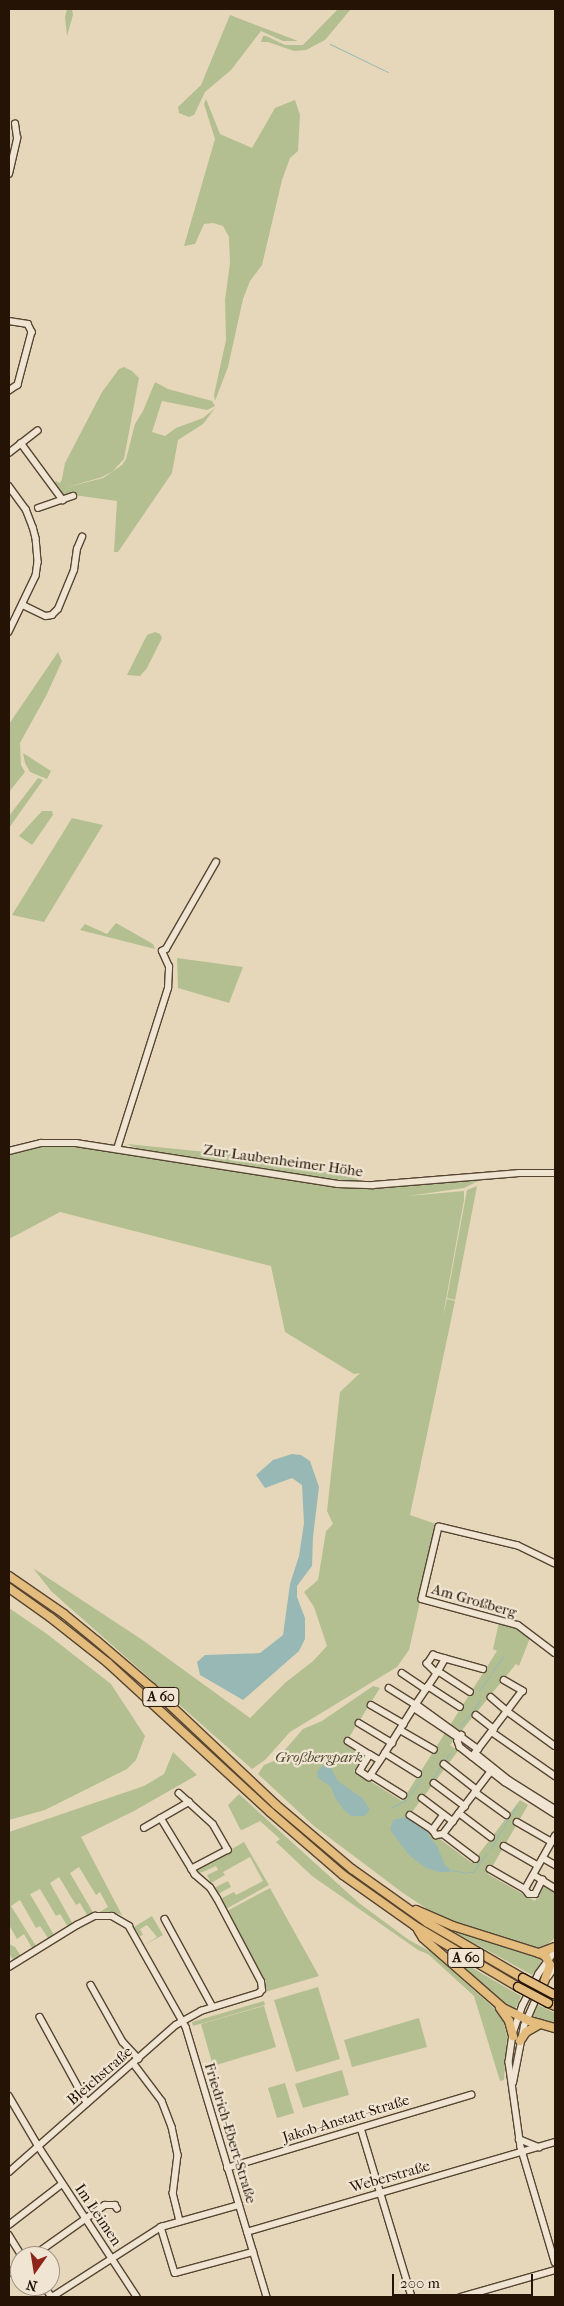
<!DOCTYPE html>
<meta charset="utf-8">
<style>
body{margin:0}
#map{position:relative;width:564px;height:2306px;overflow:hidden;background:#e7d7ba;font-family:"IM FELL French Canon",serif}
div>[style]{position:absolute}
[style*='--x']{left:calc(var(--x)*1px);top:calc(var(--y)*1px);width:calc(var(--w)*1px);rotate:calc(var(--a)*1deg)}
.green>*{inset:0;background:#b3bf91}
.water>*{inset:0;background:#97b8b5}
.stream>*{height:1px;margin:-0.5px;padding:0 0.5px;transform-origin:0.5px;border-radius:0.5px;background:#97b8b5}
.roads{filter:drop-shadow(1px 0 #564532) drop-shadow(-1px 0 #564532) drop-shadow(0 1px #564532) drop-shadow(0 -1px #564532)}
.minor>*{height:5.5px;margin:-2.75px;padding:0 2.75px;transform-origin:2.75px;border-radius:2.75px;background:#efe5d2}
.highway>*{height:8px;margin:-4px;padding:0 4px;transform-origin:4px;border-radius:4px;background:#e4bc7d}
.bridges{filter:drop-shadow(1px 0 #251405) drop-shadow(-1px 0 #251405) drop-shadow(0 1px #251405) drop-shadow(0 -1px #251405)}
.highway-bridge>*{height:8px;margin:-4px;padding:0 4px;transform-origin:4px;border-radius:4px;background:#e4bc7d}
span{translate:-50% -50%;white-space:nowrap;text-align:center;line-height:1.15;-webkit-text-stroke:4.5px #efe5d2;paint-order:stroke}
.shield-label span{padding:1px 4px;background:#efe5d2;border:1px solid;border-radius:4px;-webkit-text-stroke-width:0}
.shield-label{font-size:14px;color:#251405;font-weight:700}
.street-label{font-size:15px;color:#251405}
.park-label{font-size:15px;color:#50472f;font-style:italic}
.frame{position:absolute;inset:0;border:10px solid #251405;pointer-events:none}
.north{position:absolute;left:10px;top:2246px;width:50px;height:50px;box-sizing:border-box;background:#efe5d2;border:1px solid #9e9180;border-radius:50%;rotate:193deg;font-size:14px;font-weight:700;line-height:20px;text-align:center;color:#251405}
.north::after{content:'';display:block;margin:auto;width:18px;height:22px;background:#8f2418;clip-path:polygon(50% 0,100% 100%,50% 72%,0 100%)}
.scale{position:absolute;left:392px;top:2274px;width:141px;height:22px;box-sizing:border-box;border:2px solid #251405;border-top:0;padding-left:6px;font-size:15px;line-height:18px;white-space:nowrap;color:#251405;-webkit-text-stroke:4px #efe5d2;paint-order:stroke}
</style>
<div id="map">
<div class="green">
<i style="clip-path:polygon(67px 9px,72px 9px,73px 15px,67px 36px,65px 17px)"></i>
<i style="clip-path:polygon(338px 9px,351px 9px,325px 40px,306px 50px,294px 51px,268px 42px,261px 42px,263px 36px,266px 36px,285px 45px,303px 45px)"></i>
<i style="clip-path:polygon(230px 15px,298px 41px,283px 41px,261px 31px,231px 70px,205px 92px,194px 115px,189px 117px,179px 113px,178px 107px,201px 85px)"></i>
<i style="clip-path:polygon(206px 99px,220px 134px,252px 148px,275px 108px,295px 100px,300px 115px,298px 151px,290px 158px,282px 180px,262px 265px,250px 281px,243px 299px,228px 367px,215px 401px,214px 395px,226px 340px,225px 300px,230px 263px,229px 237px,223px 226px,213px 223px,204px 224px,195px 244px,184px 246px,215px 139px,204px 104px)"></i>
<i style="clip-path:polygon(124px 367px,132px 371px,139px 378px,124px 459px,113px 471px,102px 477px,64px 488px,103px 478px,122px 465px,126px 459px,135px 424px,143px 411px,155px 382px,168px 389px,212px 401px,215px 406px,207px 410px,162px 401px,152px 432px,165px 436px,176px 428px,203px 418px,215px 408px,203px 424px,178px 440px,172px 473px,118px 552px,114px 552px,117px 501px,73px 495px,65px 498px,53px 484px,56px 481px,60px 483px,62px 479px,65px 463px,102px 392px,119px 369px)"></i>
<i style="clip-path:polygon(155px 632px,160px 634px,162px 638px,147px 668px,140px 676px,127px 675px,147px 635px)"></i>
<i style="clip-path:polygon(58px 652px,62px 661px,47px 694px,20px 743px,21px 765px,25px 772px,9px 792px,9px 724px)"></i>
<i style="clip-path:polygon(23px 753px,51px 771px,47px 779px,30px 772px,25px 763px)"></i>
<i style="clip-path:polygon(38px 778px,43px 780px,9px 828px,9px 816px)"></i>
<i style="clip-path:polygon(42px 811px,52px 811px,53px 815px,32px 845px,19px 836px)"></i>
<i style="clip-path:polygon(72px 818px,103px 825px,44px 922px,12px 915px)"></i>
<i style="clip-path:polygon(116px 923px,153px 944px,155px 949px,80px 930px,85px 924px,107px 934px)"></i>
<i style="clip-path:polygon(177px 958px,243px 967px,229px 1003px,178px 988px)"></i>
<i style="clip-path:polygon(127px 1144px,236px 1155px,351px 1177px,365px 1182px,313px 1177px,186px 1157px,136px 1148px)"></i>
<i style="clip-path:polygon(51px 1145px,69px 1145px,332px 1187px,390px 1188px,476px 1179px,478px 1181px,464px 1188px,408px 1196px,464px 1191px,464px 1200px,443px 1316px,447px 1299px,455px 1301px,410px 1515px,436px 1524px,437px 1527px,409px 1650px,397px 1667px,290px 1732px,265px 1760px,252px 1769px,51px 1591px,33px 1568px,141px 1639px,250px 1718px,285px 1683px,313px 1661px,327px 1646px,314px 1607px,304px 1592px,318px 1580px,326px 1531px,333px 1524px,327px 1511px,340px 1392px,360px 1373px,354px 1374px,285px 1332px,271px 1266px,60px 1212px,9px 1239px,9px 1154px)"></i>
<i style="clip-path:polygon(477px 1186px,455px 1300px,447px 1298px,467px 1190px)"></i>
<i style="clip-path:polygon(9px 1608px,47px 1634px,111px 1684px,145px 1736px,136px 1760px,127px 1769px,45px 1810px,9px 1820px)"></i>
<i style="clip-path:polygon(499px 1622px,512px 1626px,530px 1638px,519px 1666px,516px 1664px,450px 1745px,458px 1751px,409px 1816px,472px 1863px,520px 1800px,528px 1805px,488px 1874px,535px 1901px,544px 1883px,555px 1889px,555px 1938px,542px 1949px,444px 1920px,403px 1893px,314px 1826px,258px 1774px,264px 1765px,276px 1760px,303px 1729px,322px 1721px,373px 1686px,380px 1688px,346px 1742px,364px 1754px,354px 1771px,402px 1801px,497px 1651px,493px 1649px)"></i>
<i style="clip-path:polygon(173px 1752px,197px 1775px,134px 1811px,81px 1837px,123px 1917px,120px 1914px,98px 1913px,108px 1907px,100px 1892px,96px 1895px,79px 1867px,70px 1873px,94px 1914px,88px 1917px,80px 1903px,76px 1905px,59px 1877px,50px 1883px,73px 1924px,68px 1927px,60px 1914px,56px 1916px,40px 1889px,30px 1894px,54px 1935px,48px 1938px,40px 1926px,36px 1928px,20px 1900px,11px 1906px,36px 1946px,32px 1948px,24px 1934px,17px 1939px,9px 1925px,9px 1832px,144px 1786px,164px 1774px)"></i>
<i style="clip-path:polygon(239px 1794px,359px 1903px,409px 1940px,431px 1952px,505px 2018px,503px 2020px,507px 2036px,504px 2080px,500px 2081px,474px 1996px,428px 1954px,418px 1950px,312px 1876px,276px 1842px,280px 1839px,260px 1821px,242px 1830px,240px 1829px,228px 1805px)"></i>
<i style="clip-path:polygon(244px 1842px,269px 1885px,226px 1909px,220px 1899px,234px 1892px,236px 1895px,263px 1881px,250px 1857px,223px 1872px,225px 1875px,211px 1883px,207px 1875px,218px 1870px,216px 1866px,203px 1872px,196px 1873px,195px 1870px)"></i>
<i style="clip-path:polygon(228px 1881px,231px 1887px,218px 1894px,214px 1888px)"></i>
<i style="clip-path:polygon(270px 1888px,319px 1976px,265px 1992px,266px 1982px,227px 1911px)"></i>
<i style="clip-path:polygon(152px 1916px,163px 1935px,144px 1945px,157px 1937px,147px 1925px,140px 1929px,143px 1935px,140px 1936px,134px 1927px)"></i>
<i style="clip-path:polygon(456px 1931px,540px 1957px,541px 1963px,532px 1975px,456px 1933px)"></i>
<i style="clip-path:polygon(9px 1944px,15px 1947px,21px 1956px,13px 1960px,9px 1953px)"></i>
<i style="clip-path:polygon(445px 1952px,521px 1996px,517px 2006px,512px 2011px,508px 2008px)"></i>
<i style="clip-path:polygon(318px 1987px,340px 2059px,296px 2072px,274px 2000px)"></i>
<i style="clip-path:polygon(264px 2001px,265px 2005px,193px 2026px,192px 2022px)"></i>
<i style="clip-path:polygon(538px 2005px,555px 2013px,555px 2026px,534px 2020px,532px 2016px)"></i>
<i style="clip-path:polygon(264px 2006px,276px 2047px,213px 2066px,201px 2024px)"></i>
<i style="clip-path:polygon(419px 2018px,427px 2047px,352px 2067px,344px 2040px)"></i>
<i style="clip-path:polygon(342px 2070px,349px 2095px,303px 2108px,295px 2084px)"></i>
<i style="clip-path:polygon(285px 2083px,294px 2113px,277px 2118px,268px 2088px)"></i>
</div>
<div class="water">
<i style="clip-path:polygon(292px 1454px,301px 1455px,310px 1461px,319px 1487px,313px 1537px,312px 1566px,297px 1586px,297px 1597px,305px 1618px,305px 1639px,299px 1651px,243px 1700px,200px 1675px,197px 1662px,205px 1655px,260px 1653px,283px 1635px,290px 1584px,299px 1556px,304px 1523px,302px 1485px,292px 1478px,265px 1488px,256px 1475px,273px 1460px)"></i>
<i style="clip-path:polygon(323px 1765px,331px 1768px,338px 1781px,362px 1798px,370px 1809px,365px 1816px,351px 1816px,344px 1810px,335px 1798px,331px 1787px,318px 1778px,317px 1772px)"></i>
<i style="clip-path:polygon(409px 1816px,430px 1832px,428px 1835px,437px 1846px,445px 1865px,451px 1870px,449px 1872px,440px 1872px,426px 1868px,409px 1855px,390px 1830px,393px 1820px)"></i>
</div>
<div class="stream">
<i style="--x:330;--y:44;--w:64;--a:25.8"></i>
<i style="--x:492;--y:1672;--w:19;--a:-54"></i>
<i style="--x:479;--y:1690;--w:18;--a:-52"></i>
<i style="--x:473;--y:1711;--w:13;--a:-58"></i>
<i style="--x:460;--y:1726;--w:17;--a:-50"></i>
<i style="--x:444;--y:1761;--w:10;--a:-53"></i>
<i style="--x:433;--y:1778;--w:15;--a:-58"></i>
<i style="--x:408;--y:1797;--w:22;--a:-54"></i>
<i style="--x:391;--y:1808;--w:18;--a:-29"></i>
<i style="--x:511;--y:1815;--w:11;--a:-56"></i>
<i style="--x:504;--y:1826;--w:10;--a:-61"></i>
<i style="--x:497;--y:1838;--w:10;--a:-61"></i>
<i style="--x:490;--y:1849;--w:11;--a:-56"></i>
<i style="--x:480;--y:1862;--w:11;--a:-52"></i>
<i style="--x:451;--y:1870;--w:15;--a:11"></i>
<i style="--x:468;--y:1872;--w:5;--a:0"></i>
<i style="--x:473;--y:1872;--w:11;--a:-56"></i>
</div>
<div class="roads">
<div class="minor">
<i style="--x:9;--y:174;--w:37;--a:-77"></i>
<i style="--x:17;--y:138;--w:14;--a:-98"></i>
<i style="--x:9;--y:321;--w:19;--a:9"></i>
<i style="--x:28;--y:324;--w:9;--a:63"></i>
<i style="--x:32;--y:332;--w:55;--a:104.8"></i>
<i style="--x:18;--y:385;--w:11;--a:146"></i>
<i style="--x:21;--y:443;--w:71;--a:53.6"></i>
<i style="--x:9;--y:453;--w:36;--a:-38"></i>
<i style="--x:9;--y:486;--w:29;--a:54"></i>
<i style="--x:26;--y:509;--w:19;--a:69"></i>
<i style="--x:33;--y:527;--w:11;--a:75"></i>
<i style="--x:36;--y:538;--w:24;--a:85"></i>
<i style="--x:38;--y:562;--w:14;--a:98"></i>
<i style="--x:36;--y:576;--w:62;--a:115.7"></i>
<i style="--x:38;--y:508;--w:37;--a:-19"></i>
<i style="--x:23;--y:605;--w:25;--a:26"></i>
<i style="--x:46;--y:616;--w:6;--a:-9"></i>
<i style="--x:52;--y:615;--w:8;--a:-45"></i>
<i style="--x:58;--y:609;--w:42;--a:-67.7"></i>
<i style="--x:74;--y:570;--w:21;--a:-82"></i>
<i style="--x:77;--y:549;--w:13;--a:-67"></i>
<i style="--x:117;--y:1149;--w:169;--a:-72.4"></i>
<i style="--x:168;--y:988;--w:21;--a:-87"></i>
<i style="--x:169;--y:967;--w:17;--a:-114"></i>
<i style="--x:162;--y:951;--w:4;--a:-27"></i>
<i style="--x:166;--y:949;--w:100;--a:-60.1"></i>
<i style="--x:9;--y:1151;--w:33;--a:-14"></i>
<i style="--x:41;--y:1143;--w:35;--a:0"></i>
<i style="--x:76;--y:1143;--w:265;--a:8.9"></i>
<i style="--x:338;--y:1184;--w:35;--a:2"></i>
<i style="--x:373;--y:1185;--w:147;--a:-4.7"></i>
<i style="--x:520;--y:1173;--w:35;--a:0"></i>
<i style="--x:555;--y:1564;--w:41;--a:-154.1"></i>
<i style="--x:518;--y:1546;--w:81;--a:-166.5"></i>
<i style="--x:439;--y:1527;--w:74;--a:103.3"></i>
<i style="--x:422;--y:1599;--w:99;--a:15.2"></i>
<i style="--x:518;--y:1625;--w:46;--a:37.1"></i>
<i style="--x:438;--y:1671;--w:38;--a:33"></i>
<i style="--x:402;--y:1673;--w:29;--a:34"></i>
<i style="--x:436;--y:1673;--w:13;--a:-135"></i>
<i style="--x:427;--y:1664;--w:11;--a:-56"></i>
<i style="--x:433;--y:1655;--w:52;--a:15.6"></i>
<i style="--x:504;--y:1680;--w:22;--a:30"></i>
<i style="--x:428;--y:1686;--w:38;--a:33"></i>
<i style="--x:389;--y:1688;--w:32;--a:32"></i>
<i style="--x:491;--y:1697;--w:21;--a:41"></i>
<i style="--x:507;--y:1711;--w:25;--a:-53"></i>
<i style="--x:416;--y:1704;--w:77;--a:36"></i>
<i style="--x:371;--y:1705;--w:38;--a:30"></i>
<i style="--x:414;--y:1708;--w:54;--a:33.7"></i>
<i style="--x:476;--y:1715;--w:23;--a:38"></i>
<i style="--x:359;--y:1723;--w:39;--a:31"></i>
<i style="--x:400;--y:1730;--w:39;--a:30"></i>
<i style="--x:492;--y:1732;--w:77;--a:34.9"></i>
<i style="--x:462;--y:1735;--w:7;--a:124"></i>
<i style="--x:458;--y:1741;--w:6;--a:72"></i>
<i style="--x:460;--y:1747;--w:57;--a:37.9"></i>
<i style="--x:505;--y:1782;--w:59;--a:32.6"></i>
<i style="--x:348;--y:1741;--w:26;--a:32"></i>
<i style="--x:385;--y:1753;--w:39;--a:32"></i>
<i style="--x:475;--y:1753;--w:43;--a:38.5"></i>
<i style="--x:509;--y:1780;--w:54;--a:32.2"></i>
<i style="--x:472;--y:1757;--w:58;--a:-52.7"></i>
<i style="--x:507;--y:1711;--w:59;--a:36.1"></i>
<i style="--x:380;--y:1761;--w:12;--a:-149"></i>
<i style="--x:370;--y:1755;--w:19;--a:122"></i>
<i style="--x:360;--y:1771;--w:11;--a:34"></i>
<i style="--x:369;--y:1777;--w:29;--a:-56"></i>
<i style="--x:385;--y:1753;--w:58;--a:-57.7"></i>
<i style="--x:416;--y:1704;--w:40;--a:-56"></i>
<i style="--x:438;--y:1671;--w:14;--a:-60"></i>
<i style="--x:444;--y:1764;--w:42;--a:38.2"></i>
<i style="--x:371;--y:1775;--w:38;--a:32"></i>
<i style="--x:434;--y:1783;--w:39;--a:37"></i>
<i style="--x:475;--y:1792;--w:39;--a:36"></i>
<i style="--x:179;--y:1793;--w:46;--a:42.4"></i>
<i style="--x:213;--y:1824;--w:30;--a:60"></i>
<i style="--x:228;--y:1850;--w:41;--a:152.2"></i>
<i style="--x:422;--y:1798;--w:39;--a:37"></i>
<i style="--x:459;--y:1813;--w:40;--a:37"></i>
<i style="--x:410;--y:1815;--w:27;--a:33"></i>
<i style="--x:444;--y:1815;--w:19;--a:126"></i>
<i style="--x:433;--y:1830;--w:6;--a:59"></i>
<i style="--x:436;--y:1835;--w:7;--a:-8"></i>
<i style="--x:443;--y:1834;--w:41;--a:37.1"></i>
<i style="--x:517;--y:1822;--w:40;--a:29.7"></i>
<i style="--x:144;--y:1828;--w:52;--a:-30"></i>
<i style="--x:443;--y:1834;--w:81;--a:-52.6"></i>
<i style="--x:504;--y:1846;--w:39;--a:30"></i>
<i style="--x:543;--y:1858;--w:14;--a:30"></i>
<i style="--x:490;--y:1869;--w:40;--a:29.7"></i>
<i style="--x:525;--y:1889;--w:6;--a:51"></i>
<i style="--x:529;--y:1894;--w:6;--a:0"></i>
<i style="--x:535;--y:1894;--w:16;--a:-63"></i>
<i style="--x:534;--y:1875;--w:25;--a:32"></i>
<i style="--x:525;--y:1889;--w:61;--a:-60.5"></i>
<i style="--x:165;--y:1919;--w:100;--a:61.4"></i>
<i style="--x:555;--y:1952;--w:27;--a:126"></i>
<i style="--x:539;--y:1974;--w:35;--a:117"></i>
<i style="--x:523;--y:2005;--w:31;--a:109"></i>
<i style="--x:513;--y:2034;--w:28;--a:98"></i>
<i style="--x:509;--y:2062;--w:86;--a:82"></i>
<i style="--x:521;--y:2147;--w:120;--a:73.5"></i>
<i style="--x:9;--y:1967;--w:80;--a:-31.7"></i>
<i style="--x:77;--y:1925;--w:20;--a:-27"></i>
<i style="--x:95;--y:1916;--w:17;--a:0"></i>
<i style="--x:112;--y:1916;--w:20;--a:30"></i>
<i style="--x:129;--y:1926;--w:116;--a:60.6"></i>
<i style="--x:186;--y:2027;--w:282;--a:73.3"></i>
<i style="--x:548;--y:1977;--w:12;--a:-55"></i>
<i style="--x:91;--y:1985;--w:65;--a:60.7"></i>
<i style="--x:123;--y:2042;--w:23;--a:47"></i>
<i style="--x:40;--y:2017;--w:98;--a:61.3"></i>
<i style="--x:134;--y:2064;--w:46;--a:52.9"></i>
<i style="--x:162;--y:2101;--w:28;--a:69"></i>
<i style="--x:172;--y:2127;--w:29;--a:78"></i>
<i style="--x:178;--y:2155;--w:38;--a:97"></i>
<i style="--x:173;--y:2193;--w:29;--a:76"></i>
<i style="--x:513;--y:2083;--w:58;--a:-79.1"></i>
<i style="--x:524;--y:2026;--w:45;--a:-66.3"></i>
<i style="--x:9;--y:2096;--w:59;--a:59.5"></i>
<i style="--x:39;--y:2147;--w:179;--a:56.8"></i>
<i style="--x:361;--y:2128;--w:177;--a:73.2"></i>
<i style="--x:519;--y:2139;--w:22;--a:22"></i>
<i style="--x:227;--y:2168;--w:255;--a:-16.7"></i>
<i style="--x:9;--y:2172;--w:222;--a:-41.4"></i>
<i style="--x:176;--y:2025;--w:29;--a:-29"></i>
<i style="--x:201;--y:2011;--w:61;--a:-17.2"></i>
<i style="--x:259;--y:1993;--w:4;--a:-45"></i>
<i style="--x:262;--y:1990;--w:8;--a:-97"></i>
<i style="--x:261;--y:1982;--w:94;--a:-117.9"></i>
<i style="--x:217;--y:1899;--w:13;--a:-122"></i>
<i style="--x:210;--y:1888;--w:20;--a:-139"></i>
<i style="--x:195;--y:1875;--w:66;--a:-121.3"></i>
<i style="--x:9;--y:2225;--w:67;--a:-37.7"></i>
<i style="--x:161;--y:2227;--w:48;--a:73.1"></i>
<i style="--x:175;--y:2273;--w:81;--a:-15.1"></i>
<i style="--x:247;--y:2232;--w:321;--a:-16.3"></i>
<i style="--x:9;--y:2235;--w:25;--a:58"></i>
<i style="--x:33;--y:2256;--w:88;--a:-35.3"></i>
<i style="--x:105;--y:2205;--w:10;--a:0"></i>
<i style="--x:115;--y:2205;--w:4;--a:56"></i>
<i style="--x:9;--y:2273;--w:14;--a:-36"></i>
<i style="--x:44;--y:2286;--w:14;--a:54"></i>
<i style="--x:52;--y:2297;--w:130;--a:-32.7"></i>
<i style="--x:161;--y:2227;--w:81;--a:-15.8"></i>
<i style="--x:461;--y:2297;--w:98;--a:-16"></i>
</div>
<div class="highway">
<i style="--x:9;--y:1576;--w:67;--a:34.6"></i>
<i style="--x:64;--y:1614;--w:43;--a:39.3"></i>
<i style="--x:97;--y:1641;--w:72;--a:40.5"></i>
<i style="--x:152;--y:1688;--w:169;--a:43.3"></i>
<i style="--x:275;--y:1804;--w:101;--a:40.2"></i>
<i style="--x:352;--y:1869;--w:93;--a:35.4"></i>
<i style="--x:428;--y:1923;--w:110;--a:30.1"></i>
<i style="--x:9;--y:1588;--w:50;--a:35.3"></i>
<i style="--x:50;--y:1617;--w:74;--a:38.4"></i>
<i style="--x:108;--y:1663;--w:220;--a:42.6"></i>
<i style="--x:270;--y:1812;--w:96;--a:40.8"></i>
<i style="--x:343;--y:1875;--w:88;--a:35.3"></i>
<i style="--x:415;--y:1926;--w:120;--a:30.6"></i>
<i style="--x:416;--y:1910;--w:40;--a:23.4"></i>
<i style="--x:453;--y:1926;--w:93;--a:17.5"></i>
<i style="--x:542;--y:1954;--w:5;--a:37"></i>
<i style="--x:546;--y:1957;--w:9;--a:63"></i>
<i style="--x:550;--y:1965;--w:18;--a:109"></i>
<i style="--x:418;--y:1930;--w:9;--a:58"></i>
<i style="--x:423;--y:1938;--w:106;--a:41.2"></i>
<i style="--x:503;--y:2008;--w:30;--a:26"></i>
<i style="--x:530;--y:2021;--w:26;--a:16"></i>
<i style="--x:539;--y:1953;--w:17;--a:-21"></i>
<i style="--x:548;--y:2003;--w:8;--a:23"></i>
<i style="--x:500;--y:2008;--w:16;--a:55"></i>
<i style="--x:509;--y:2021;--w:16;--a:75"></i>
<i style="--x:520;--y:2041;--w:11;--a:-56"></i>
<i style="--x:526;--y:2032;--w:16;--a:-30"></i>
</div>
</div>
<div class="bridges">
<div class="highway-bridge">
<i style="--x:523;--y:1978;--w:34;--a:28"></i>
<i style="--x:518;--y:1987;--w:34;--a:28"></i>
</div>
</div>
<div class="shield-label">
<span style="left:161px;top:1697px">A 60</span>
<span style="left:466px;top:1958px">A 60</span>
</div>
<div class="street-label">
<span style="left:283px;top:1161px;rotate:8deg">Zur Laubenheimer Höhe</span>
<span style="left:474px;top:1601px;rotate:16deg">Am Großberg</span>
<span style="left:100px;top:2076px;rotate:-41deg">Bleichstraße</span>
<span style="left:346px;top:2119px;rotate:-17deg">Jakob-Anstatt-Straße</span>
<span style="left:230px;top:2133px;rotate:73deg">Friedrich-Ebert-Straße</span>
<span style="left:390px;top:2177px;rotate:-16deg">Weberstraße</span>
<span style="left:98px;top:2215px;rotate:56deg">Im Leimen</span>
</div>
<div class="park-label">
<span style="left:319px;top:1758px">Großbergpark</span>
</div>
<div class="frame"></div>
<div class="north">N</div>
<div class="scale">200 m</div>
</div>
